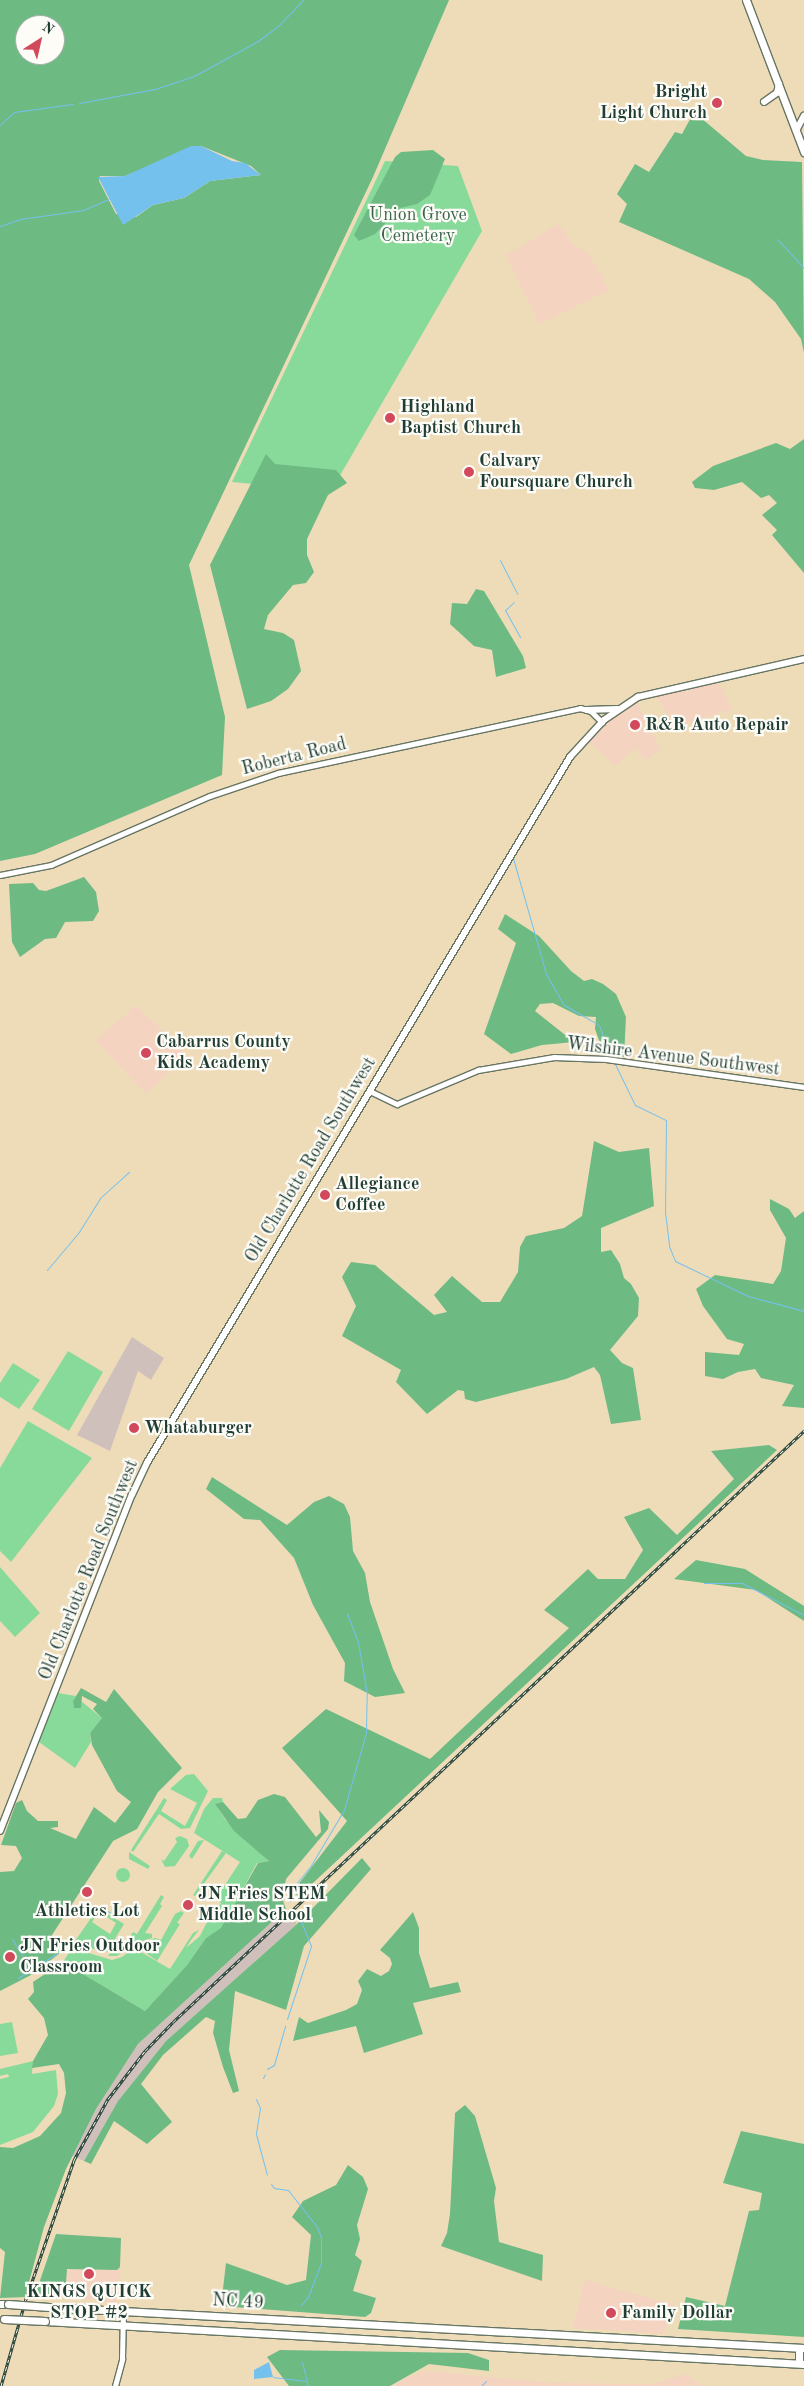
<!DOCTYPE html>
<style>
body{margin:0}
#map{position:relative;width:804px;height:2386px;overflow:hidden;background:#eedcb9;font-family:"Old Standard TT",serif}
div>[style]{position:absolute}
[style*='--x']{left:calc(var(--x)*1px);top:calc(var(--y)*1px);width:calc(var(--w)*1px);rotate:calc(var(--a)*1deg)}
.built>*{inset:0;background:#f4d3c0}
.industrial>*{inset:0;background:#d0c0bc}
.green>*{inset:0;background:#88da9b}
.round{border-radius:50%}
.forest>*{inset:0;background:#6eba83}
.water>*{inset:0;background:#74c1ee}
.stream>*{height:1px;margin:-0.5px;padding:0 0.5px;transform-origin:0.5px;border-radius:0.5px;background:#74c1ee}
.roads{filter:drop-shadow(1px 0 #677563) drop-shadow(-1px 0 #677563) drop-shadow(0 1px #677563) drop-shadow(0 -1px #677563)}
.minor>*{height:4.5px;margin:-2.25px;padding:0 2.25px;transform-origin:2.25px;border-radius:2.25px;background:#fff}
.major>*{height:5.5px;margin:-2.75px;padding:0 2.75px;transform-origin:2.75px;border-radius:2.75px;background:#fff}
.highway>*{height:7px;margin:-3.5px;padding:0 3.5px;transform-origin:3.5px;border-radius:3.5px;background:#fff}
.rail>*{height:3px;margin-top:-1.5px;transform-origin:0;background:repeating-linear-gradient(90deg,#fdfcf7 0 4px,#1f3d34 0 8px);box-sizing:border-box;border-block:1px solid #1f3d34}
.bridges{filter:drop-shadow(1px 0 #677563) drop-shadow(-1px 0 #677563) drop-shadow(0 1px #677563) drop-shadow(0 -1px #677563)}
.highway-bridge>*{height:7px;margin:-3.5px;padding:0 3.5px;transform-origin:3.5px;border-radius:3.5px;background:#fff}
.dots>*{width:14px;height:14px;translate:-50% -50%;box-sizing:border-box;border:2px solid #fdfcf7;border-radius:50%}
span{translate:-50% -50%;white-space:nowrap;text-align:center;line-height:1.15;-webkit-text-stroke:4.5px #fdfcf7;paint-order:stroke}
.poi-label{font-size:18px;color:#1f3d34;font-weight:700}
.right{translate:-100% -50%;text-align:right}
.left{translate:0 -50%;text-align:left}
.park-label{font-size:18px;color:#39644e}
.street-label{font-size:18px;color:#1f3d34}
.north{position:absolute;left:15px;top:15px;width:50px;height:50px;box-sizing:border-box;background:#fdfcf7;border:1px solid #a4b0a9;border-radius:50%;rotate:35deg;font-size:14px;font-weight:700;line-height:20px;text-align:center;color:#1f3d34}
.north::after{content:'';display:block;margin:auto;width:18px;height:22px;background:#d1495b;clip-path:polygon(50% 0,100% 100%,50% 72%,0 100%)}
</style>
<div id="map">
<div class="built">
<i style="clip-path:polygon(558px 224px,573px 245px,589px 254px,609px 290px,540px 324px,506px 255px)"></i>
<i style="clip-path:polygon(718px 683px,732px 709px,676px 727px,656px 696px)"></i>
<i style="clip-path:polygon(637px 702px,660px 750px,645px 760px,635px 748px,615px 766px,587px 740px,604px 723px)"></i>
<i style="clip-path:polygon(136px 1005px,187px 1055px,146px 1094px,96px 1041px)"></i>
<i style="clip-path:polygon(120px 2267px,116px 2303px,59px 2295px,66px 2283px,66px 2269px,117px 2270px)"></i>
<i style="clip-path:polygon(585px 2280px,674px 2305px,664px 2334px,573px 2328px)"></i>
<i style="clip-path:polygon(426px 2371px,550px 2383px,653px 2384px,686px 2374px,702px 2386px,395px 2386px,405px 2378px)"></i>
</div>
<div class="industrial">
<i style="clip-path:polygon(132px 1337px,164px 1358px,151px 1380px,138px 1371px,110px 1451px,77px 1435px)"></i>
<i style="clip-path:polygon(286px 1909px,297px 1924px,166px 2041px,118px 2101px,84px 2161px,72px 2156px,96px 2109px,138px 2044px)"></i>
</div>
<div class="green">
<i style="clip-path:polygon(385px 161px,458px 166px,482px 231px,331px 491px,232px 482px)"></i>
<i style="clip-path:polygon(68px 1351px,103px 1372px,69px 1431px,32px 1409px)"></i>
<i style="clip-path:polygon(13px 1363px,40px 1380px,19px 1409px,0 1397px,0 1383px)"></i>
<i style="clip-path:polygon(28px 1421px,92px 1458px,11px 1562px,0 1551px,0 1468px)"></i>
<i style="clip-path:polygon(0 1567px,40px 1613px,15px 1637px,0 1621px)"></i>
<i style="clip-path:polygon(58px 1693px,76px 1696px,73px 1701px,81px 1708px,81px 1701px,102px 1718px,90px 1733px,91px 1742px,75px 1768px,39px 1742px)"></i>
<i style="clip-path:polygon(194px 1774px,208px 1791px,190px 1828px,181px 1829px,159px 1814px,133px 1852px,131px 1850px,164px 1798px,167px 1800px,161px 1811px,185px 1826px,197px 1803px,170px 1789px,186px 1775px)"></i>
<i style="clip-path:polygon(213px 1798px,222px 1798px,223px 1802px,216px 1805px,225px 1819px,269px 1861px,257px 1863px,221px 1929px,206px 1938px,187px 1965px,145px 2011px,63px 1962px,72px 1948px,112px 1960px,122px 1957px,134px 1948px,170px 1969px,193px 1933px,199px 1930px,191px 1940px,186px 1948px,200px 1936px,212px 1912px,221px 1904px,217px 1897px,240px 1862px,194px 1833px,204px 1809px)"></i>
<i style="clip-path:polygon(180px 1836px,187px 1839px,189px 1846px,175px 1866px,165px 1867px,161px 1859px,164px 1861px,177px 1842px,175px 1838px)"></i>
<i style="clip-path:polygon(204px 1840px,192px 1859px,189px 1856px,198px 1841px)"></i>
<i style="clip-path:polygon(222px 1851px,226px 1853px,195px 1896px,193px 1895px)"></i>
<i style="clip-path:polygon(129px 1852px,150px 1866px,148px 1869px,129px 1859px)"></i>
<i class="round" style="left:116px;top:1868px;width:14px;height:14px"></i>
<i style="clip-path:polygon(161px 1895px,164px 1897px,160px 1904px,162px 1906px,145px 1933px,152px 1934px,152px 1938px,133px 1944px,117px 1956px,108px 1956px,119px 1943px,123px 1946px,133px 1932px,137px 1934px)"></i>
<i style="clip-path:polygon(evenodd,98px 1908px,124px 1924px,107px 1952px,73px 1944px,98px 1908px,99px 1912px,116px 1923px,110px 1934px,92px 1922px,99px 1912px)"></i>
<i style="clip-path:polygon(181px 1911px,184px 1913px,177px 1923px,180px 1924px,157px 1961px,139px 1948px,140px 1944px,155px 1938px,161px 1940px,175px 1914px)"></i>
<i style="clip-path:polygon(12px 2022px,18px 2053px,0 2056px,0 2024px)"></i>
<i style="clip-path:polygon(33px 2061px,32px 2074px,56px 2070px,58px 2094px,54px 2106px,33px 2132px,0 2145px,0 2079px,9px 2077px,8px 2074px,0 2076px,0 2069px)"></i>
</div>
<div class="forest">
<i style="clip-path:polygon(evenodd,0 0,449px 0,373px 177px,189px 565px,225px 717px,222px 775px,35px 854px,0 861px,0 0,25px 25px,55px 25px,55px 55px,25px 55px,25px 25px,0 0,201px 146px,251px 166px,261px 175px,210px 181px,184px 198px,153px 205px,136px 217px,116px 214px,99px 181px,100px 176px,125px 176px,201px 146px)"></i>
<i style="clip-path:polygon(694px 112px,746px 156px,763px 160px,802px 162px,804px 353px,801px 339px,775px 302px,749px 279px,619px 222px,627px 204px,617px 194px,635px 164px,649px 172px,675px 132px,682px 134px)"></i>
<i style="clip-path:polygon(433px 150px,445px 159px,430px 195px,417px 204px,400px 208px,375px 234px,359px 241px,354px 235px,395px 157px,401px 152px)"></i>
<i style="clip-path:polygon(804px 439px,804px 573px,772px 535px,777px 530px,762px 515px,777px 503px,769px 495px,761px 498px,742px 482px,714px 490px,695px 488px,692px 482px,713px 466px,776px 443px,790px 449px)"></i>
<i style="clip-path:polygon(266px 454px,275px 464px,336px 470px,347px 483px,328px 495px,307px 539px,307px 555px,314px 572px,306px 583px,293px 585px,268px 615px,264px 629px,283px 633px,294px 640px,301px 671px,288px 689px,271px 701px,247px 709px,210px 565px)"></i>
<i style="clip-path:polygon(476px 589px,484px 591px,523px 656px,526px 668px,496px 677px,492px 650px,474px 646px,450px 624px,452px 603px,467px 604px)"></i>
<i style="clip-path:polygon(84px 877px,96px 892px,99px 911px,93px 921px,65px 922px,56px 938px,45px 939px,20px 957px,12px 942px,9px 884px,33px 883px,39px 890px,46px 891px)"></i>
<i style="clip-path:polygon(505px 914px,539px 936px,571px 971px,584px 981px,592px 979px,603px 984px,616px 994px,626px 1017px,624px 1057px,604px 1054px,595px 1029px,596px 1017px,579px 1016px,553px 1003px,540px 1004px,535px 1011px,574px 1042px,542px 1045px,511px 1054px,484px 1034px,516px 943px,498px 929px)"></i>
<i style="clip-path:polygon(594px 1141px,619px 1152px,649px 1148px,654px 1206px,601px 1228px,601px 1252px,611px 1250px,620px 1264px,624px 1278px,631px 1284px,639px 1298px,638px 1316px,610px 1350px,622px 1363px,633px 1368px,641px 1420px,611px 1424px,600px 1375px,594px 1367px,566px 1379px,476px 1402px,465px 1399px,464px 1391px,458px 1390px,427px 1414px,396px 1382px,401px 1370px,342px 1336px,356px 1306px,342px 1277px,351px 1262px,375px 1265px,434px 1315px,447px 1312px,434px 1295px,452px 1276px,482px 1302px,500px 1302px,518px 1272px,520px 1247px,526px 1236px,564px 1228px,582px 1216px)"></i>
<i style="clip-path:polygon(770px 1199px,789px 1209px,795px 1218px,804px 1211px,804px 1408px,782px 1406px,794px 1385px,761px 1378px,755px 1369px,738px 1372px,723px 1379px,705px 1376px,705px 1352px,739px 1355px,744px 1344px,727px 1339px,703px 1306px,696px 1289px,715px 1275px,773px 1284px,781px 1271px,786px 1238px,770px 1210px)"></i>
<i style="clip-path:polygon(769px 1445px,777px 1450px,298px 1897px,296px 1894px,294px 1890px,347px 1821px,282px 1748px,326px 1709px,430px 1759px,569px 1628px,544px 1610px,588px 1569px,598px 1579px,625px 1579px,643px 1550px,624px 1517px,649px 1508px,677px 1535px,734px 1479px,711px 1451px)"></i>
<i style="clip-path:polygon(212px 1477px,287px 1525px,314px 1502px,329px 1496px,344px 1504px,350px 1517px,353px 1551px,365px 1573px,370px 1602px,393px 1669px,405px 1693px,375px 1697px,344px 1681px,345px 1663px,313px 1605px,294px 1558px,260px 1520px,244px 1519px,206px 1489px)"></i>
<i style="clip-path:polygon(696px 1560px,745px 1569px,804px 1606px,804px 1621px,756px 1590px,674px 1579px)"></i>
<i style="clip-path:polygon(81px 1688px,106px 1702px,114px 1689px,182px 1768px,158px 1792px,137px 1829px,113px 1841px,52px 1935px,55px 1947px,63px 1949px,60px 1953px,33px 1974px,0 1991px,0 1872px,14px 1871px,22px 1858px,16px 1846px,1px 1845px,16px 1803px,22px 1800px,27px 1811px,38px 1821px,58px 1821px,58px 1827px,50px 1828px,76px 1839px,94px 1807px,115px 1823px,131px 1802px,117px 1791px,92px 1745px,90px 1733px,102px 1718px,93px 1709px,97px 1704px,82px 1696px,81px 1708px,74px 1708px,73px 1701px)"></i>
<i style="clip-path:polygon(274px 1794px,285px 1797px,316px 1837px,321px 1832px,319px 1810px,329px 1822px,328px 1829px,286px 1879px,282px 1898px,286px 1909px,138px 2044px,96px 2109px,66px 2169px,44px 2227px,25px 2297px,0 2298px,5px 2252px,0 2248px,0 2147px,13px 2148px,40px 2136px,61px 2113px,66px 2093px,64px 2073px,59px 2064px,32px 2068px,33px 2061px,48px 2035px,44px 2018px,28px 1999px,34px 1992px,33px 1982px,63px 1962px,145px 2011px,187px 1965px,206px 1938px,221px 1928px,258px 1863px,269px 1861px,234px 1831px,215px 1804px,223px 1802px,238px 1819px,246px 1818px,258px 1800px)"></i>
<i style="clip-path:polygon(362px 1858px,371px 1869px,304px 1946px,286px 2010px,235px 1991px,229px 2050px,239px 2091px,233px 2093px,223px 2067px,213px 2033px,215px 2021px,206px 2017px,163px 2055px,141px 2084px,172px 2122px,147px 2144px,114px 2121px,91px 2164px,84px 2161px,118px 2101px,166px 2041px,297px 1924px)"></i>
<i style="clip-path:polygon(413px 1912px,419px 1928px,419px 1953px,430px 1988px,458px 1982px,461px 1992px,413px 2003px,423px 2034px,364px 2053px,356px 2026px,293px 2041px,299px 2017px,308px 2023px,346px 2010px,357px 2004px,362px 1990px,358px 1981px,367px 1969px,381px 1976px,389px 1971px,392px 1964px,390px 1958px,380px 1950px)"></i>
<i style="clip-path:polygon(465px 2105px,475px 2116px,496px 2188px,494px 2201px,499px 2242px,543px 2255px,542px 2281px,441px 2246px,447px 2233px,450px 2214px,455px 2113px)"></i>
<i style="clip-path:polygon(741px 2131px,804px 2144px,804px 2337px,678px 2329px,686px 2297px,725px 2306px,749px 2211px,759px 2210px,762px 2193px,723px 2183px)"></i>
<i style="clip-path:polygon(348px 2165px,363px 2177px,368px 2189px,357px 2225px,360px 2239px,355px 2255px,362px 2261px,353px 2291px,376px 2298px,371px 2313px,365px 2317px,221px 2306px,226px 2263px,287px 2285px,306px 2280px,311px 2235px,292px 2217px,303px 2201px,336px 2185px)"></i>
<i style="clip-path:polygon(56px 2234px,121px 2238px,120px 2267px,117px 2270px,67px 2269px,66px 2283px,59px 2295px,35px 2295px)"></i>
<i style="clip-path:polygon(280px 2350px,468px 2353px,489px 2360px,489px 2371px,429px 2364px,390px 2386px,289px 2386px,267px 2357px)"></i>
</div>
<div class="water">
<i style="clip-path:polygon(191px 146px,201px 146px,232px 161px,245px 163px,261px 175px,210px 181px,184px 198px,153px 205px,123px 225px,98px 177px,125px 176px)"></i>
<i style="clip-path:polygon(269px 2362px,273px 2377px,254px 2379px,254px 2370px)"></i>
</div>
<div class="stream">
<i style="--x:79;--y:103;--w:77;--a:-10.4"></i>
<i style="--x:155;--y:89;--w:41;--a:-18.4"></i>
<i style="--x:194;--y:76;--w:73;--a:-28.7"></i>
<i style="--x:258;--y:41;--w:25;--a:-37"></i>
<i style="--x:278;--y:26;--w:36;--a:-46"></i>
<i style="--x:0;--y:125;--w:19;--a:-43"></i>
<i style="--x:14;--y:112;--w:59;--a:-7.9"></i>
<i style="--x:0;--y:226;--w:21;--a:-19"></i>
<i style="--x:20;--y:219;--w:64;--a:-8.1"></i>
<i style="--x:83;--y:210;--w:28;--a:-23"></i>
<i style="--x:777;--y:239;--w:40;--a:47"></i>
<i style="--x:500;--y:560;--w:38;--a:63"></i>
<i style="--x:514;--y:602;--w:12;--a:138"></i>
<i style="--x:505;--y:610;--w:31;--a:61"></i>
<i style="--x:513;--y:858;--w:121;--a:74.1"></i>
<i style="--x:546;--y:974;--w:36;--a:60"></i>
<i style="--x:564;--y:1005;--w:40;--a:29.7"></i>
<i style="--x:599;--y:1025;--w:33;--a:70"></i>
<i style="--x:615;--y:1064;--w:46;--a:64"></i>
<i style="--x:635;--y:1105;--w:34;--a:26"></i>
<i style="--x:666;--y:1120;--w:92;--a:90.6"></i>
<i style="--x:665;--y:1212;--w:34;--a:83"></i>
<i style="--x:669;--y:1246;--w:16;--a:68"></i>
<i style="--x:675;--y:1261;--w:81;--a:25.6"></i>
<i style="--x:748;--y:1296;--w:58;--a:15"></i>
<i style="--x:47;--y:1270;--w:50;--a:-49.9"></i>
<i style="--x:79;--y:1232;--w:40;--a:-58"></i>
<i style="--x:100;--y:1198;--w:39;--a:-42"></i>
<i style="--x:704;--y:1583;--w:38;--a:0"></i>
<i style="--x:742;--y:1583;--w:70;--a:27.3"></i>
<i style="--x:290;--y:1901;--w:12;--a:-81"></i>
<i style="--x:292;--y:1889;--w:28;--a:-51"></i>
<i style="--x:310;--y:1867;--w:66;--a:-59.2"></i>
<i style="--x:344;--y:1810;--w:80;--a:-74.1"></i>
<i style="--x:366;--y:1733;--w:39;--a:-89"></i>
<i style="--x:367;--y:1694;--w:53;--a:-99.8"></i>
<i style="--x:358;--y:1642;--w:31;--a:-111"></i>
<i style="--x:96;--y:1908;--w:4;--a:-34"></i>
<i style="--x:99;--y:1906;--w:17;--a:31"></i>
<i style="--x:12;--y:1939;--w:36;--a:58"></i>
<i style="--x:18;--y:1978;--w:45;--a:-32.3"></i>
<i style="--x:287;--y:2019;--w:77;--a:-71.8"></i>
<i style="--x:311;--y:1946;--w:31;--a:-112"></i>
<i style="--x:267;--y:2069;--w:8;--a:-30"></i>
<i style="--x:274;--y:2065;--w:41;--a:-74.2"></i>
<i style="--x:263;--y:2078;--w:4;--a:-63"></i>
<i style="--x:256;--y:2099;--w:10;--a:66"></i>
<i style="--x:260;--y:2108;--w:26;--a:99"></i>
<i style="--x:256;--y:2134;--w:42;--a:75"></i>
<i style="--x:271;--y:2184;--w:5;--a:53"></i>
<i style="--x:274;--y:2188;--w:14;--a:8"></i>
<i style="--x:288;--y:2190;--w:47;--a:51.9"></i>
<i style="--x:317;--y:2227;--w:11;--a:68"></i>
<i style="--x:321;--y:2237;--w:26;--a:90"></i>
<i style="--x:321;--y:2263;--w:36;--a:111"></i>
<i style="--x:308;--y:2297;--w:11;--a:131"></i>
<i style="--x:302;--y:2362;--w:25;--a:76"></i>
<i style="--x:273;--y:2377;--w:33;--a:7"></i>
<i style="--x:481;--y:2386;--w:7;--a:-45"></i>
</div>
<div class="roads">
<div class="minor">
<i style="--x:0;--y:875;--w:52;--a:-11.1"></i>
<i style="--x:51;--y:865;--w:173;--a:-23.5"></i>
<i style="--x:210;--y:796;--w:72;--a:-18.7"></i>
<i style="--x:278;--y:773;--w:309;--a:-12.1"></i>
<i style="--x:580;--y:708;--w:11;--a:15"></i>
<i style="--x:591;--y:711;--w:16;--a:45"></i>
<i style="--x:370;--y:1091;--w:30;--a:26"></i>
<i style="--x:397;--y:1104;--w:88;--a:-22.8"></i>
<i style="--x:478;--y:1070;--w:77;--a:-9.7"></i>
<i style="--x:554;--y:1057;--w:52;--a:2.2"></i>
<i style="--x:606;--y:1059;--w:200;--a:8"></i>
<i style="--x:115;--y:2386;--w:28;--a:-75"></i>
<i style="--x:122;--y:2359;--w:49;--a:-88.8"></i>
</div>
<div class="major">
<i style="--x:764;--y:102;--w:16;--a:-35"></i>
<i style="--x:777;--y:93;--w:9;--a:-77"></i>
<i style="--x:796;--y:131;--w:17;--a:-62"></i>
<i style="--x:587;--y:710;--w:30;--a:-2"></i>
<i style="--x:0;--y:1831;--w:361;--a:-68.6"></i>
<i style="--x:132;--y:1495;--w:35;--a:-65"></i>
<i style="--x:147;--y:1463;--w:823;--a:-59.07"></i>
<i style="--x:570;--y:757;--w:50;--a:-47.4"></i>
<i style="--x:604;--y:720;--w:41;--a:-34.1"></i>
<i style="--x:638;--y:697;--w:170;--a:-12.9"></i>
</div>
<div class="highway">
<i style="--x:746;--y:0;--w:163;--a:69.1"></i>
<i style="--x:0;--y:2304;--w:8;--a:0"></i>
<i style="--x:49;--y:2307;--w:756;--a:3.11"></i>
<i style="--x:45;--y:2321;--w:760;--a:3.24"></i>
<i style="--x:799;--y:2348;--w:15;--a:90"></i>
</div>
</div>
<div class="rail">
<i style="--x:1;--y:2386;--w:91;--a:-74"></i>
<i style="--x:26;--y:2299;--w:147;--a:-70.9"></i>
<i style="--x:74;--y:2160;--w:70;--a:-60.9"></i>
<i style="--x:108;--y:2099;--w:61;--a:-52.4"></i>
<i style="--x:145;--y:2051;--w:40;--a:-46"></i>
<i style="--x:173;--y:2022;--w:865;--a:-43.13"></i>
</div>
<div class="bridges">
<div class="highway-bridge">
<i style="--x:8;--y:2304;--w:41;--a:4.2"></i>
<i style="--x:4;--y:2319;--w:41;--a:2.8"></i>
</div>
</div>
<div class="dots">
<i style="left:717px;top:103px;background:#d1495b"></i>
<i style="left:390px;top:418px;background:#d1495b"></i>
<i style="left:469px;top:472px;background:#d1495b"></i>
<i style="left:635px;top:725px;background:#d1495b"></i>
<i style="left:146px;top:1053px;background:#d1495b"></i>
<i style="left:325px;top:1195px;background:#d1495b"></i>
<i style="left:134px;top:1428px;background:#d1495b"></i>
<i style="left:87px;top:1892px;background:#d1495b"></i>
<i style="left:188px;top:1905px;background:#d1495b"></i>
<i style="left:10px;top:1957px;background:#d1495b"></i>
<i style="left:89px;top:2274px;background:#d1495b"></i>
<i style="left:611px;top:2313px;background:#d1495b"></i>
</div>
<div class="poi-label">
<span class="right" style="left:707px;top:103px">Bright<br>Light Church</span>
<span class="left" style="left:400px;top:418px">Highland<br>Baptist Church</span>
<span class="left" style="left:479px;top:472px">Calvary<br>Foursquare Church</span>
<span class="left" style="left:645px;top:725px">R&amp;R Auto Repair</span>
<span class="left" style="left:156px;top:1053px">Cabarrus County<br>Kids Academy</span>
<span class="left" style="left:335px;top:1195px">Allegiance<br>Coffee</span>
<span class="left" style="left:144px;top:1428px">Whataburger</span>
<span class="left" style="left:198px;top:1905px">JN Fries STEM<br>Middle School</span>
<span style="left:87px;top:1911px">Athletics Lot</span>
<span class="left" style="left:20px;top:1957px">JN Fries Outdoor<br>Classroom</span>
<span style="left:89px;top:2303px">KINGS QUICK<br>STOP #2</span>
<span class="left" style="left:621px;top:2313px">Family Dollar</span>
</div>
<div class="park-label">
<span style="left:418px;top:226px">Union Grove<br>Cemetery</span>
</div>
<div class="street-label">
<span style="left:294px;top:757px;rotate:-14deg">Roberta Road</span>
<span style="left:673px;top:1057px;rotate:7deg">Wilshire Avenue Southwest</span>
<span style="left:311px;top:1160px;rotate:-59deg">Old Charlotte Road Southwest</span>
<span style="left:89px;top:1570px;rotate:-68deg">Old Charlotte Road Southwest</span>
<span style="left:238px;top:2302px;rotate:3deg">NC 49</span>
</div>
<div class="north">N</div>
</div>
